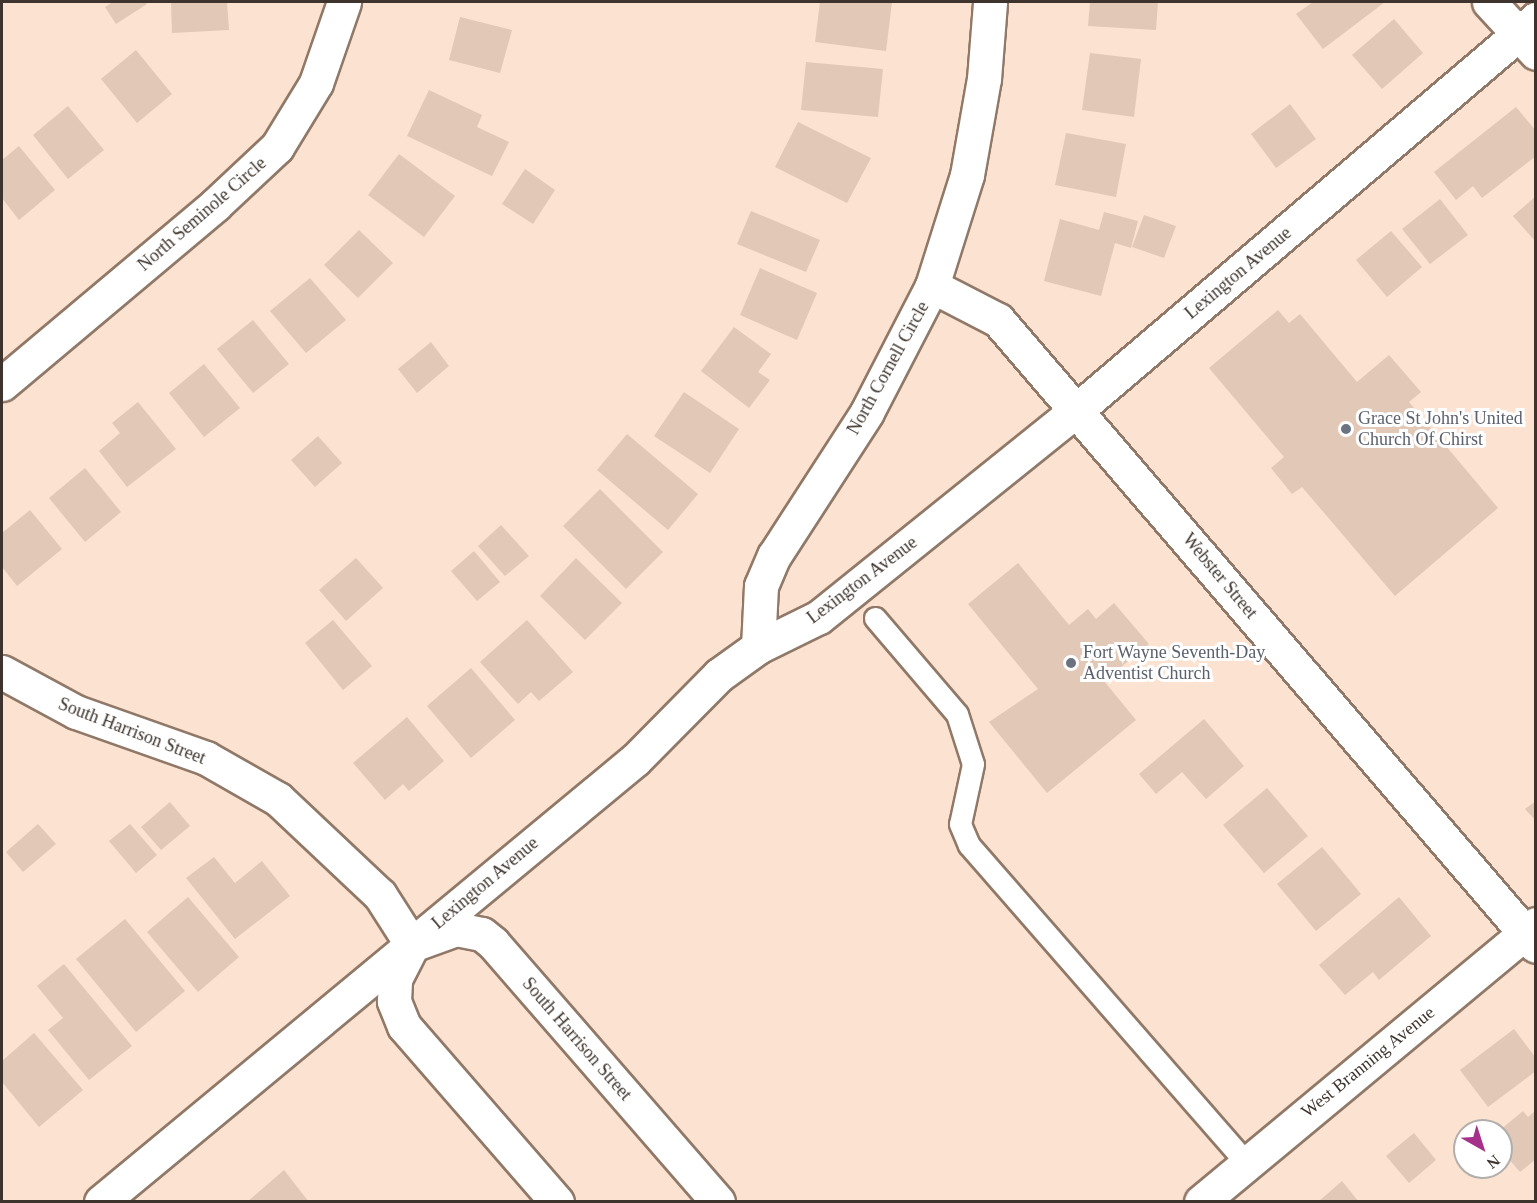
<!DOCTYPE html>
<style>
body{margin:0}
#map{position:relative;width:1537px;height:1203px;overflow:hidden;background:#fce2d0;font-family:"Times New Roman",serif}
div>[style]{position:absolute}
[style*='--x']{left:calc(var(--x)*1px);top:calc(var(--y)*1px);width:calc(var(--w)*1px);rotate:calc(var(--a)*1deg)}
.building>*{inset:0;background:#e2c8b7}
.roads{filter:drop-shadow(2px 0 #907968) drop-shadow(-2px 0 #907968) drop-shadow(0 2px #907968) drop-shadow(0 -2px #907968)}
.lane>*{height:21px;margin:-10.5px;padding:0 10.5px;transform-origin:10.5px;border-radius:10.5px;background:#fff}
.street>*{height:33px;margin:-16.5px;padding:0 16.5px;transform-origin:16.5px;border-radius:16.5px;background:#fff}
.secondary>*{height:33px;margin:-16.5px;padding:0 16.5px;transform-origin:16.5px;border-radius:16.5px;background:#fff}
.dots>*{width:16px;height:16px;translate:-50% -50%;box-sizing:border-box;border:3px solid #fff;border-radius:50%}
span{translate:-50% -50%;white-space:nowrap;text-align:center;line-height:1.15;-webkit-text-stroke:6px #fff;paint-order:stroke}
.street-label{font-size:18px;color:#3e342d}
.worship-label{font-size:18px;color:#5b616d}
.left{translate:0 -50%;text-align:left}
.frame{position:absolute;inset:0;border:3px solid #3e342d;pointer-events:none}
.north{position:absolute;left:1453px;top:1119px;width:60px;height:60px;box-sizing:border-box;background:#fff;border:2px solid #b2aeab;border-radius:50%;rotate:141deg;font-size:16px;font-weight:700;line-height:24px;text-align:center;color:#3e342d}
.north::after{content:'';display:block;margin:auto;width:21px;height:27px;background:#a5318b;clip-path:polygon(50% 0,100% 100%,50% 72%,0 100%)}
</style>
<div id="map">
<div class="building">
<i style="clip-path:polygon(113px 2px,145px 2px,147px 4px,116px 24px,105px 7px)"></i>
<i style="clip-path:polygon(171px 2px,227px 2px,229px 30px,172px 33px)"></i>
<i style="clip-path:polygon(820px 2px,892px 2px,886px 51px,815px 42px)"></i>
<i style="clip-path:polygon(1090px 2px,1158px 2px,1156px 30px,1088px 26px)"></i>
<i style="clip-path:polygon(1313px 2px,1385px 2px,1323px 49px,1296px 14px)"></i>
<i style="clip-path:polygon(460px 17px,512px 30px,500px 73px,449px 60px)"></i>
<i style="clip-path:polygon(1394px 19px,1423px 53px,1382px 89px,1352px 55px)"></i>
<i style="clip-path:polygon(136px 50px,172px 94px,137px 123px,101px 79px)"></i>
<i style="clip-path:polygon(1090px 53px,1141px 59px,1134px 117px,1082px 110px)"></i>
<i style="clip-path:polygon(806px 62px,883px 69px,878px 117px,801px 110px)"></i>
<i style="clip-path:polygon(429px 90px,482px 115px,477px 127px,509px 142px,492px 176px,407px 136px)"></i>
<i style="clip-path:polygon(1290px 104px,1316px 139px,1276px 168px,1251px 134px)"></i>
<i style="clip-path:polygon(68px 106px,104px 150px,68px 179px,33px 135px)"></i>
<i style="clip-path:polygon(1516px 107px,1536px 131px,1536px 156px,1482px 198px,1473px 186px,1456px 200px,1434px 172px)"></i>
<i style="clip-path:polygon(798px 122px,871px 158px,847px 203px,775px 167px)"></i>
<i style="clip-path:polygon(1066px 133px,1126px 144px,1116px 197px,1055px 185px)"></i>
<i style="clip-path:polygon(19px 146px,55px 190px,19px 220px,2px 198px,2px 160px)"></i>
<i style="clip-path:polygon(399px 154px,455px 196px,424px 237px,368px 195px)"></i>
<i style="clip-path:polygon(525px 169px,555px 190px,533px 224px,502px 204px)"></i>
<i style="clip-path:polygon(1536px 196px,1536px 242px,1513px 216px)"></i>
<i style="clip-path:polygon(1440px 199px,1468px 235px,1430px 264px,1402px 229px)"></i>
<i style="clip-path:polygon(751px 211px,820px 240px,806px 272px,737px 244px)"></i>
<i style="clip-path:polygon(1104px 212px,1138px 221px,1131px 248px,1115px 243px,1101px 296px,1044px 281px,1060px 219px,1099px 230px)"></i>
<i style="clip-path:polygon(1144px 215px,1176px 226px,1164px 258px,1132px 247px)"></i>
<i style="clip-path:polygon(359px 230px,393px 263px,358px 298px,324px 265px)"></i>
<i style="clip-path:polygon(1391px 231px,1422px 267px,1387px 297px,1356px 260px)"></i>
<i style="clip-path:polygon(760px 268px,817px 293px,797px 340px,740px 315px)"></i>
<i style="clip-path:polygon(310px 278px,346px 320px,306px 353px,270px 311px)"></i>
<i style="clip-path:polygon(1278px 310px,1289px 323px,1300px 314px,1357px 382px,1389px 355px,1421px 392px,1409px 402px,1498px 508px,1395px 596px,1302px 487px,1292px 494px,1271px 468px,1284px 457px,1209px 368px)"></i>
<i style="clip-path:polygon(253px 320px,289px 364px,253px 393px,217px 349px)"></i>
<i style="clip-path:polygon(734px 327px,771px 354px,758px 372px,770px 380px,749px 408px,701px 371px)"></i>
<i style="clip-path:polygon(431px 342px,449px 366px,417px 393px,398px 369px)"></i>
<i style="clip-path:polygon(204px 364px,240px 408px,204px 437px,169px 393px)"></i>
<i style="clip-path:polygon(684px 392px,739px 429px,710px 473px,654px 436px)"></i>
<i style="clip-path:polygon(138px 402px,176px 449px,127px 487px,99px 451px,120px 433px,112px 423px)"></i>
<i style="clip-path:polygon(627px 434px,698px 494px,668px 530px,597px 470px)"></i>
<i style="clip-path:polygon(318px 436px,342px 463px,315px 487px,291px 460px)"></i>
<i style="clip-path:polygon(85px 468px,121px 512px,85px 542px,49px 498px)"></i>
<i style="clip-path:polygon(600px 489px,663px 552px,626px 589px,563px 526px)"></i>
<i style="clip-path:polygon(30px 510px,62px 549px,17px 586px,2px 567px,2px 533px)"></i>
<i style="clip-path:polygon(501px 525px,529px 556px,505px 576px,478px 546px)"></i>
<i style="clip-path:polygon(474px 551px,500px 582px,477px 601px,451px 571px)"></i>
<i style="clip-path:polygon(356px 558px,383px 588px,346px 621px,319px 590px)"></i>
<i style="clip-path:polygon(576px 558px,622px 603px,585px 640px,540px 596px)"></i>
<i style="clip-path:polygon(1018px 563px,1069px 625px,1088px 609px,1096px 619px,1114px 603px,1149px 644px,1104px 681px,1136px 720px,1047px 793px,989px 722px,1038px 689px,968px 604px)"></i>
<i style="clip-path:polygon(333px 620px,372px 666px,343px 690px,305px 643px)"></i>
<i style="clip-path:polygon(527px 620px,573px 672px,539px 701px,531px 692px,518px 704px,480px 662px)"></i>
<i style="clip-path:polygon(471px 668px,515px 720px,471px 758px,427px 706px)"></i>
<i style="clip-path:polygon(407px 717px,444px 761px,409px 791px,403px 784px,385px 800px,353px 763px)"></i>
<i style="clip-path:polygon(1204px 719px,1244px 766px,1206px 799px,1182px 772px,1156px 794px,1139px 774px)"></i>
<i style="clip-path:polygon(1267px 788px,1308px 836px,1264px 873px,1223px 825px)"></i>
<i style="clip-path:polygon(1536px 801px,1536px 821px,1525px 809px)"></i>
<i style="clip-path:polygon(170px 802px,190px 826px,161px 850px,141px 827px)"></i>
<i style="clip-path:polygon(38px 824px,56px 844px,23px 872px,6px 852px)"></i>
<i style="clip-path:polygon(130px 824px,157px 855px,136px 873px,109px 841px)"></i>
<i style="clip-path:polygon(1322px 847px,1361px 894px,1316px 931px,1277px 884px)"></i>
<i style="clip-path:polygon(214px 857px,235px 883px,262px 861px,290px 896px,235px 939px,186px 878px)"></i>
<i style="clip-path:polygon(188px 897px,239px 957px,198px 992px,147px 932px)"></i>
<i style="clip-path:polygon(1399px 897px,1431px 936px,1379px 980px,1373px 972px,1345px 995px,1319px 965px)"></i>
<i style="clip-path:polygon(125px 919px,185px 991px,136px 1032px,76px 959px)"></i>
<i style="clip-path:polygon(64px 964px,132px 1046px,89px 1080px,48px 1030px,63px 1018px,37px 986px)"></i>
<i style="clip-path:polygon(1514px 1029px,1536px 1058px,1536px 1071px,1488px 1107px,1460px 1070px)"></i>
<i style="clip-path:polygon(34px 1033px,83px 1090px,39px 1127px,2px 1082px,2px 1061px)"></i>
<i style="clip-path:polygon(1536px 1110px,1536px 1159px,1520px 1172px,1501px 1150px,1499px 1131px,1523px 1111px,1528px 1117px)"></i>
<i style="clip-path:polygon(1414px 1133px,1436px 1160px,1409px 1183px,1386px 1156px)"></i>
<i style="clip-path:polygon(284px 1170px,309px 1202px,247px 1202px)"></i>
<i style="clip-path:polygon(1342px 1181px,1359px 1202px,1318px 1202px)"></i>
</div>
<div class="roads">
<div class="lane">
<i style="--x:875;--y:618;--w:126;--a:49.5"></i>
<i style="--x:957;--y:714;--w:52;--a:72.3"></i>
<i style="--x:973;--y:764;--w:61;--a:102.2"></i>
<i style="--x:960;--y:824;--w:23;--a:67"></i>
<i style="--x:969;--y:845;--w:421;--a:48.9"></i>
</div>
<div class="street">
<i style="--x:1489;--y:2;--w:69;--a:47.3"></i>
<i style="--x:932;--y:286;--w:74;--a:27.3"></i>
<i style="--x:998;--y:320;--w:825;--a:49.32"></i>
<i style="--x:2;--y:384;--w:278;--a:-40"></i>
<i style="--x:215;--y:205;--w:85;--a:-43.1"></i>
<i style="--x:277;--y:147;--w:75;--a:-58.6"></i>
<i style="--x:316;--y:83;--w:86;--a:-70.9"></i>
<i style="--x:758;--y:647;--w:61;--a:-87.2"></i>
<i style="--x:761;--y:586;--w:33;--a:-67"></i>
<i style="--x:774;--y:556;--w:171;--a:-57.1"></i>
<i style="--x:867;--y:412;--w:142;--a:-62.7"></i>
<i style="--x:932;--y:286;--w:116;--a:-72.5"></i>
<i style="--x:967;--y:175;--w:97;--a:-80"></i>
<i style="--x:984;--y:79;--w:77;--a:-85.5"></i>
<i style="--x:2;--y:672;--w:84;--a:28.4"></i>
<i style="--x:76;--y:712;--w:138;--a:19.5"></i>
<i style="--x:206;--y:758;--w:83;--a:29.7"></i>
<i style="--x:278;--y:799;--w:140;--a:43.3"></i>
<i style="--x:380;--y:895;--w:59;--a:57.4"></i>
<i style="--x:557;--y:1202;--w:233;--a:-131"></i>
<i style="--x:404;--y:1026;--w:27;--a:-112"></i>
<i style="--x:394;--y:1001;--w:22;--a:-87"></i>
<i style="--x:395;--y:979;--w:38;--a:-63"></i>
<i style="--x:412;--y:945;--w:47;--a:-20"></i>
<i style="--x:456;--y:929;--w:26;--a:11"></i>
<i style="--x:482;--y:934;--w:14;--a:39"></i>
<i style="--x:493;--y:943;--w:343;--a:49"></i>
<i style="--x:1201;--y:1202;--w:435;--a:-39.7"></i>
</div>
<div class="secondary">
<i style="--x:101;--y:1202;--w:693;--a:-39.62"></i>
<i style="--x:635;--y:760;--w:120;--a:-45.3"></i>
<i style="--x:719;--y:675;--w:48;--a:-35.7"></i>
<i style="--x:758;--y:647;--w:68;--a:-26.2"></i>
<i style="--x:819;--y:617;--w:332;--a:-38.8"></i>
<i style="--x:1078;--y:409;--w:602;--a:-40.42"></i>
</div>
</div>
<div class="dots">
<i style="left:1346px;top:429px;background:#6b7280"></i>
<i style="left:1071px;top:663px;background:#6b7280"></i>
</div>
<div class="street-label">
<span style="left:202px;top:214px;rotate:-41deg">North Seminole Circle</span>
<span style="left:1238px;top:273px;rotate:-40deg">Lexington Avenue</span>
<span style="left:888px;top:368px;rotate:-61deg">North Cornell Circle</span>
<span style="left:1220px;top:576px;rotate:50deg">Webster Street</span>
<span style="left:862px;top:580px;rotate:-37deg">Lexington Avenue</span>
<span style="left:132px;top:731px;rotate:21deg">South Harrison Street</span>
<span style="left:485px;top:883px;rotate:-40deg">Lexington Avenue</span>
<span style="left:577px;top:1039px;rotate:49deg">South Harrison Street</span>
<span style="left:1368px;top:1062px;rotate:-39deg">West Branning Avenue</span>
</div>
<div class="worship-label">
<span class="left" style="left:1358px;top:429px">Grace St John's United<br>Church Of Chirst</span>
<span class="left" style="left:1083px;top:663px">Fort Wayne Seventh-Day<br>Adventist Church</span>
</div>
<div class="frame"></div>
<div class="north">N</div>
</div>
